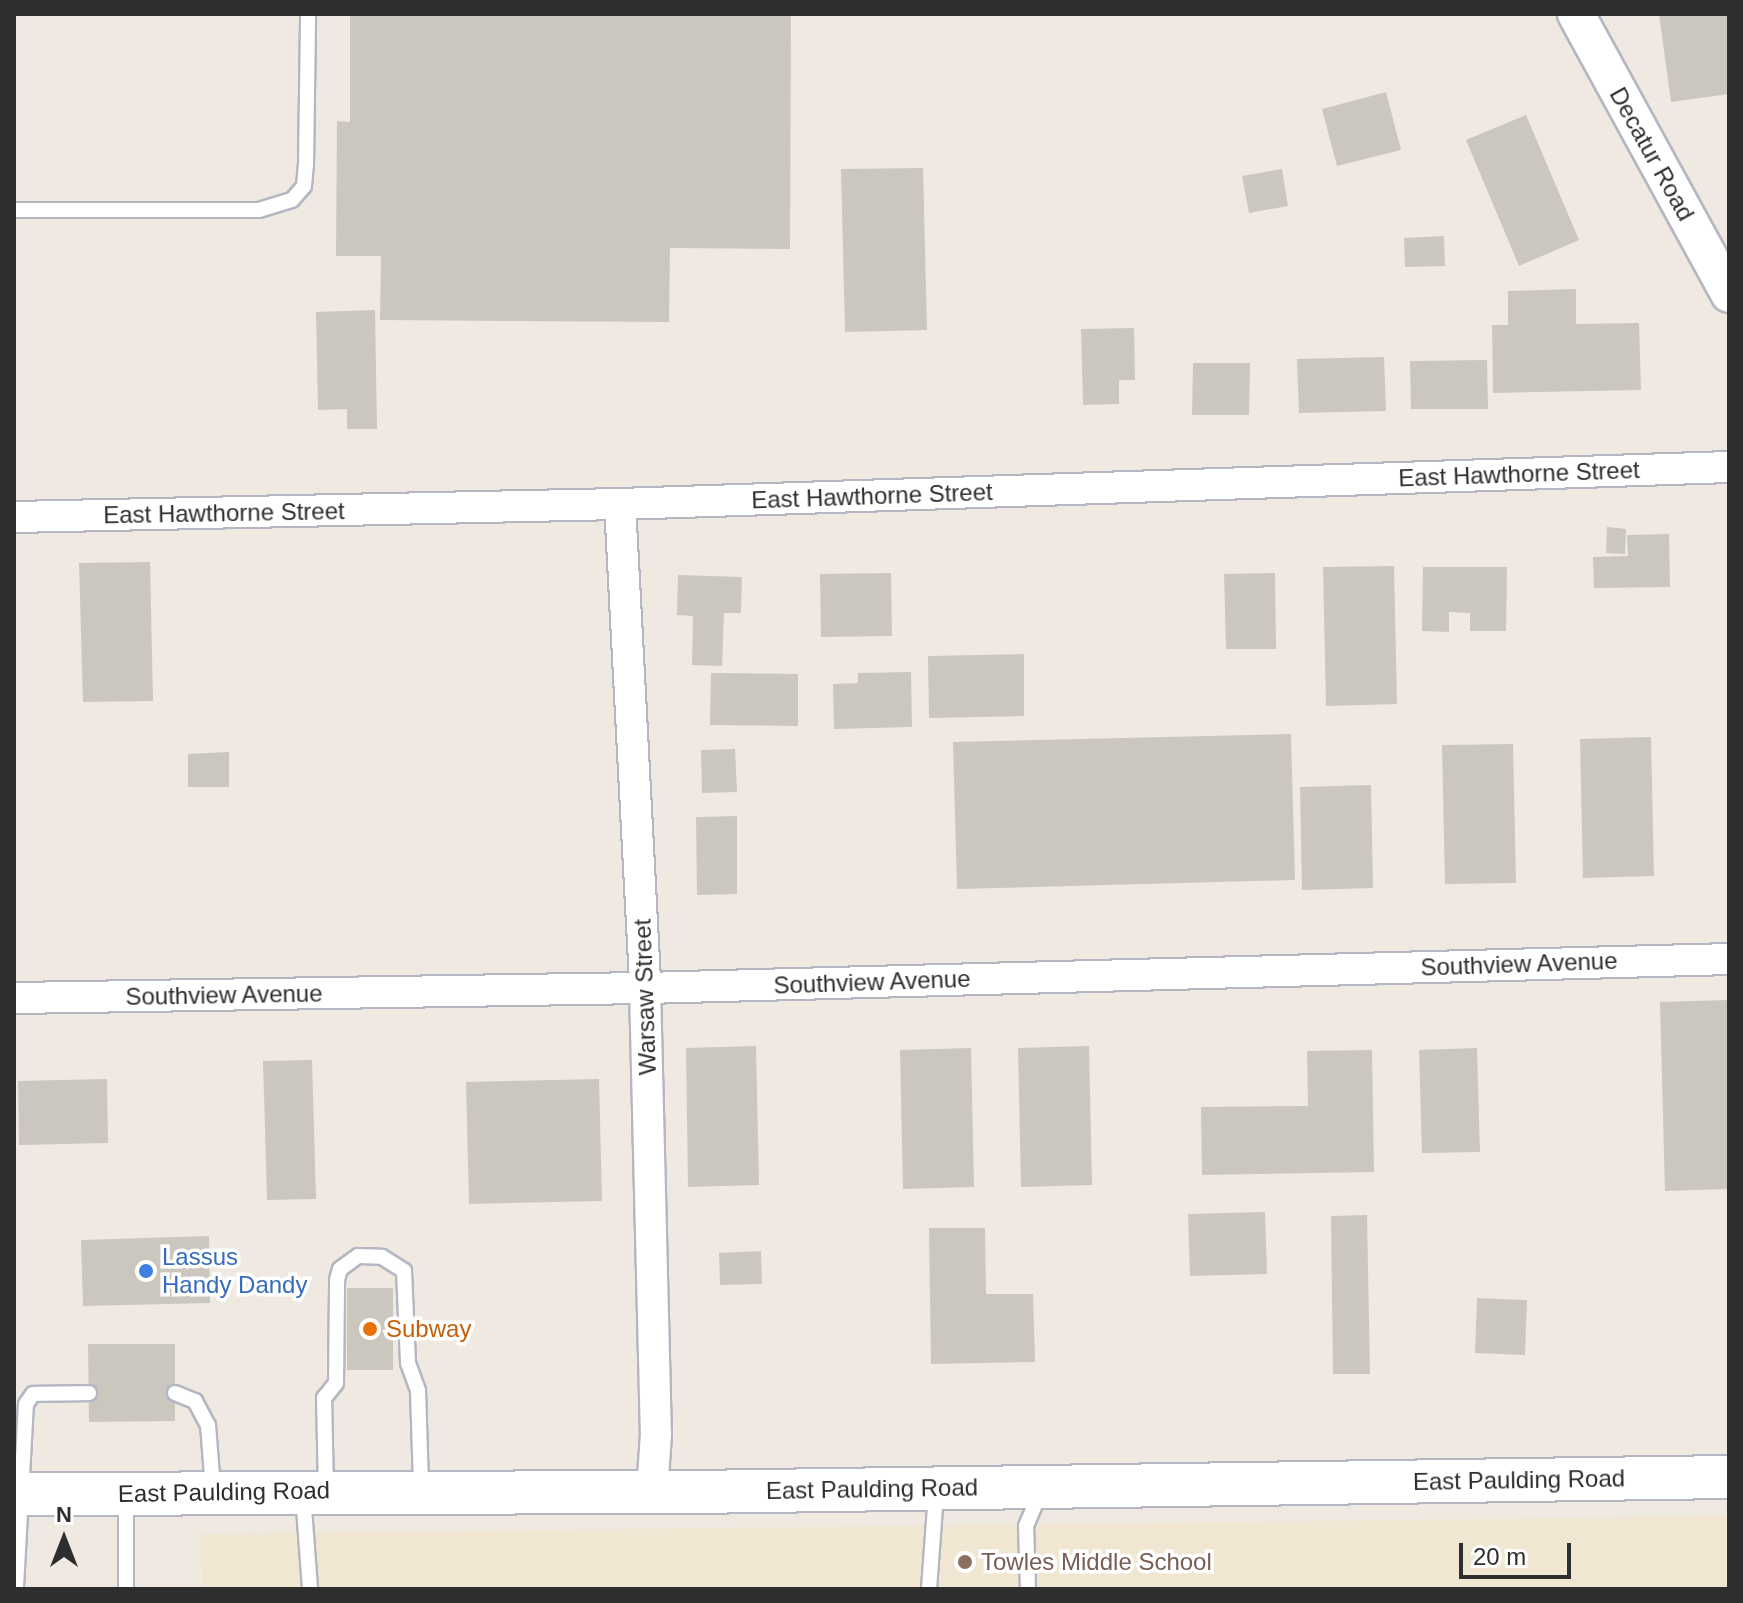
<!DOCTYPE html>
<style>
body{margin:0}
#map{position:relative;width:1743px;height:1603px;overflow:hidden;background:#efe9e1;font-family:Arial,sans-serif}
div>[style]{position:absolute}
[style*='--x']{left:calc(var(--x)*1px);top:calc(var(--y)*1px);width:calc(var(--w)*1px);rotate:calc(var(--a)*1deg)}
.education>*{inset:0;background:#f0e6d1}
.building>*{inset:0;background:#cbc7bf}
.roads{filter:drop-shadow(2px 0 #b4b7c1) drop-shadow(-2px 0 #b4b7c1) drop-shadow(0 2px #b4b7c1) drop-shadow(0 -2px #b4b7c1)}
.service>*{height:14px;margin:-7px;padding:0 7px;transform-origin:7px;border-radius:7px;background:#fff}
.minor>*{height:30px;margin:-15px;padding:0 15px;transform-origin:15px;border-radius:15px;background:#fff}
.tertiary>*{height:36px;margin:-18px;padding:0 18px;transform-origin:18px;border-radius:18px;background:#fff}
.secondary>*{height:42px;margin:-21px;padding:0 21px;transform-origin:21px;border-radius:21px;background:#fff}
.dots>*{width:22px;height:22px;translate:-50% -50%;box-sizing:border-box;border:4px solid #fff;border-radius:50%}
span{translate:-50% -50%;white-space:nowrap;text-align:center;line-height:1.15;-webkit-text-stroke:7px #fff;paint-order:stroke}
.street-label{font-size:24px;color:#2e2e2e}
.shop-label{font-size:24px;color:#366cbe}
.left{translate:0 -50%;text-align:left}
.food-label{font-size:24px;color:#c56008}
.education-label{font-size:24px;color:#785e54}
.frame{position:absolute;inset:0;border:16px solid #2e2e2e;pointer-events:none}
.north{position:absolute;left:24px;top:1499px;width:80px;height:80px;-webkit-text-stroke:6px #fff;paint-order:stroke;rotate:0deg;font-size:22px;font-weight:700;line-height:32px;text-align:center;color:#2e2e2e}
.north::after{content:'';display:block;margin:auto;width:28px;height:36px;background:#2e2e2e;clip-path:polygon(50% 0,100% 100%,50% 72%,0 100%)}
.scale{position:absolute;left:1459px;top:1543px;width:112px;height:36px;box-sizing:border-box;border:4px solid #2e2e2e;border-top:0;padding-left:10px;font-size:24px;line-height:28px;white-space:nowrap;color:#2e2e2e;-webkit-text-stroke:6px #fff;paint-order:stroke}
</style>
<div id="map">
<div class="education">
<i style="clip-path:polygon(1729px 1516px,1729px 1589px,202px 1589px,201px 1534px)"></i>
</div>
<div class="building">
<i style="clip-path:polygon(350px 14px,791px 14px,790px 249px,670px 248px,669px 322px,380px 320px,381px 256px,336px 256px,337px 121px,350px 122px)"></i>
<i style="clip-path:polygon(1659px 14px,1729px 14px,1729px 94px,1671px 102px)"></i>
<i style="clip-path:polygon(1386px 92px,1401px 150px,1337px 166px,1322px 109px)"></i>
<i style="clip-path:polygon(1526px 115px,1579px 240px,1519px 266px,1466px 140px)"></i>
<i style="clip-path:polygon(923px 168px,927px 330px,845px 332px,841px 169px)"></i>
<i style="clip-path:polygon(1282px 169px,1288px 206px,1249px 213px,1242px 176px)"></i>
<i style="clip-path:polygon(1444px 236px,1445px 266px,1405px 267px,1404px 238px)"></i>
<i style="clip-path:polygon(1576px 289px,1576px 324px,1639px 323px,1641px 390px,1493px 393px,1492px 325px,1508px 325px,1508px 291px)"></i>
<i style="clip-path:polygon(375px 310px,377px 429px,347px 429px,347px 409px,318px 410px,316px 312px)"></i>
<i style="clip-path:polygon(1134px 328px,1135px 380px,1119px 380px,1119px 404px,1083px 405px,1081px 329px)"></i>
<i style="clip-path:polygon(1384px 357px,1386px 411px,1299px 413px,1297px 359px)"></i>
<i style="clip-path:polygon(1487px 360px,1488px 409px,1411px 409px,1410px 361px)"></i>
<i style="clip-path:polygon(1193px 363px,1250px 363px,1249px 415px,1192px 415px)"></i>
<i style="clip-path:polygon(1607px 527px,1626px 529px,1625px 554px,1606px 553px)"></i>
<i style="clip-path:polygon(1669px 534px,1670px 587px,1594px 588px,1593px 557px,1628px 556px,1627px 535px)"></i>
<i style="clip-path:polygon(150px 562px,153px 701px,83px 702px,79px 563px)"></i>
<i style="clip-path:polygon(1394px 566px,1397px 704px,1326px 706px,1323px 567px)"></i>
<i style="clip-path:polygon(1423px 567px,1507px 567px,1506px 631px,1470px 631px,1470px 613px,1449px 612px,1449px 632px,1422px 631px)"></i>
<i style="clip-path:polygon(891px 573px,892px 636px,821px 637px,820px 574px)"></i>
<i style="clip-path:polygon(1275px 573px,1276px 649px,1226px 649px,1224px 574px)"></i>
<i style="clip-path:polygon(678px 575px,742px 577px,741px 613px,724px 613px,722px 666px,692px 665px,693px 616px,677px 615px)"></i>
<i style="clip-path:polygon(1024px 654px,1024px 716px,929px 718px,928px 656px)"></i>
<i style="clip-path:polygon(911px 672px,912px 727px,834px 729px,833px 684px,858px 683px,858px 673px)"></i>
<i style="clip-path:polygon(711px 673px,798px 674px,798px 726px,710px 725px)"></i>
<i style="clip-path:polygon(1291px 734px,1295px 880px,957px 889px,953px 742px)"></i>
<i style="clip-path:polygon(1651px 737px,1654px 876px,1583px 878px,1580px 739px)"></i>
<i style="clip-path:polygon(1513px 744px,1516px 883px,1445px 884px,1442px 745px)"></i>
<i style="clip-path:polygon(735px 749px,737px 792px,702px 793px,701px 750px)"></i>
<i style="clip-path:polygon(229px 752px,229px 787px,188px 787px,188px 754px)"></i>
<i style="clip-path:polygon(1371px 785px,1373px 888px,1302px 890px,1300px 787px)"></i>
<i style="clip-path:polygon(737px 816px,737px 894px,697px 895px,696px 817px)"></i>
<i style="clip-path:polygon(1729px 1000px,1729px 1189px,1665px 1191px,1660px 1002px)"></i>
<i style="clip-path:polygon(756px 1046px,759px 1185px,688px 1187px,686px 1048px)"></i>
<i style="clip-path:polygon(1089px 1046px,1092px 1185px,1021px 1187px,1018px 1048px)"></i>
<i style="clip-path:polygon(971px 1048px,974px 1187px,903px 1189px,900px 1050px)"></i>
<i style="clip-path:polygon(1477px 1048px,1480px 1152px,1422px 1153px,1419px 1050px)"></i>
<i style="clip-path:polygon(1372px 1050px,1374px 1172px,1202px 1175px,1201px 1107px,1308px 1106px,1307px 1051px)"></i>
<i style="clip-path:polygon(312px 1060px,316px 1199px,267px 1200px,263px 1061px)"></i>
<i style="clip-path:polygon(107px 1079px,108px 1143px,19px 1145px,18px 1081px)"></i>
<i style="clip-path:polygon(599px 1079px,602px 1201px,469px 1204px,466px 1082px)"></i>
<i style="clip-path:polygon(1265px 1212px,1267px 1274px,1190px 1276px,1188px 1214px)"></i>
<i style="clip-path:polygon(1367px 1215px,1370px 1374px,1333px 1374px,1331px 1216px)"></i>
<i style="clip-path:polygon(929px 1228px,985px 1228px,986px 1294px,1033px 1294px,1035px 1362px,931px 1364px)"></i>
<i style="clip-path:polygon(209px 1236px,210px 1303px,83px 1306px,81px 1240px)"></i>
<i style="clip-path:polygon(761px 1251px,762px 1284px,720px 1285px,719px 1253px)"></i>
<i style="clip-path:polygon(347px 1288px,393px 1288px,393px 1370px,347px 1370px)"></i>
<i style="clip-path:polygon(1477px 1298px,1527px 1300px,1525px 1355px,1475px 1353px)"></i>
<i style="clip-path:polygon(88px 1344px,175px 1344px,175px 1421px,89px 1422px)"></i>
</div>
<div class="roads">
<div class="service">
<i style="--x:14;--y:210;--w:245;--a:0"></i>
<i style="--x:259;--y:210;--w:34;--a:-17"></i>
<i style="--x:292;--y:200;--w:18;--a:-49"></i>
<i style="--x:304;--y:186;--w:21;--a:-85"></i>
<i style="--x:306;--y:165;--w:151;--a:-89.2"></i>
<i style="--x:175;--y:1393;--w:22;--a:22"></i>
<i style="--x:195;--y:1401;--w:27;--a:62"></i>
<i style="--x:208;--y:1425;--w:63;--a:85.5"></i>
<i style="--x:326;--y:1491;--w:93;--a:-91.2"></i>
<i style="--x:324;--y:1398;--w:19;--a:-51"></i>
<i style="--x:336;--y:1383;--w:103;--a:-89.4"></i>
<i style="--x:337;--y:1280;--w:11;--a:-75"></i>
<i style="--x:340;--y:1269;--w:22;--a:-36"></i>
<i style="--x:358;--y:1256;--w:24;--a:2"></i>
<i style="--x:382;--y:1257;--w:26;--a:32"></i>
<i style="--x:404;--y:1271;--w:92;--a:87.5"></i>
<i style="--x:408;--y:1363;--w:29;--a:70"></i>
<i style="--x:418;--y:1390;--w:98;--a:88.2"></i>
<i style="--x:303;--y:1495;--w:94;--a:85.7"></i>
<i style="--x:16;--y:1587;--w:183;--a:-86.9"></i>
<i style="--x:26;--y:1404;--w:12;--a:-55"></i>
<i style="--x:33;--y:1394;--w:56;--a:-1"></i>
<i style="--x:126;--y:1587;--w:92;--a:-90"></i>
<i style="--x:929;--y:1589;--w:95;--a:-85.8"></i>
<i style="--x:1028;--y:1589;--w:63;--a:-91.8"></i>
<i style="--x:1026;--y:1526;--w:38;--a:-67"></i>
</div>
<div class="minor">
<i style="--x:620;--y:504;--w:485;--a:87"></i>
<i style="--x:645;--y:988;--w:446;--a:88.6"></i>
<i style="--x:656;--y:1434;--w:57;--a:94"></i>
<i style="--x:14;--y:517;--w:606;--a:-1.23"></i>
<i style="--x:620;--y:504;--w:1110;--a:-1.91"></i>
<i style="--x:14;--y:998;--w:631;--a:-0.91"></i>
<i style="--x:645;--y:988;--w:1084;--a:-1.53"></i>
</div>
<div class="tertiary">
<i style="--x:1576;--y:14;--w:319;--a:61.3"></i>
</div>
<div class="secondary">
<i style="--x:14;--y:1494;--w:679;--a:-0.17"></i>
<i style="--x:693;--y:1492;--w:1036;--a:-0.83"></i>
</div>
</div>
<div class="dots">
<i style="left:146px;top:1271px;background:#3f7fe0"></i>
<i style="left:370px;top:1329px;background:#e8710a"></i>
<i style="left:965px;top:1562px;background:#8d6e63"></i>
</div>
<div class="street-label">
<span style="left:1652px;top:154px;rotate:61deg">Decatur Road</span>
<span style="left:1519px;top:474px;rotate:-2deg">East Hawthorne Street</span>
<span style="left:872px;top:496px;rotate:-2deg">East Hawthorne Street</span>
<span style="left:224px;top:513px;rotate:-1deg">East Hawthorne Street</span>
<span style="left:1519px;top:964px;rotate:-2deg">Southview Avenue</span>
<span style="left:872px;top:982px;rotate:-2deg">Southview Avenue</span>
<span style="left:224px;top:995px;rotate:-1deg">Southview Avenue</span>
<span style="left:645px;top:997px;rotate:-92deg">Warsaw Street</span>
<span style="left:1519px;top:1480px;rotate:-1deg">East Paulding Road</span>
<span style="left:872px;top:1489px;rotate:-1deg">East Paulding Road</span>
<span style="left:224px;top:1492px;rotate:-1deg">East Paulding Road</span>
</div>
<div class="shop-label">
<span class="left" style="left:162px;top:1271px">Lassus<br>Handy Dandy</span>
</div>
<div class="food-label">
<span class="left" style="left:386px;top:1329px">Subway</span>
</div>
<div class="education-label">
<span class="left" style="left:981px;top:1562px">Towles Middle School</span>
</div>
<div class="frame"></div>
<div class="north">N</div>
<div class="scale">20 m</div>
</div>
